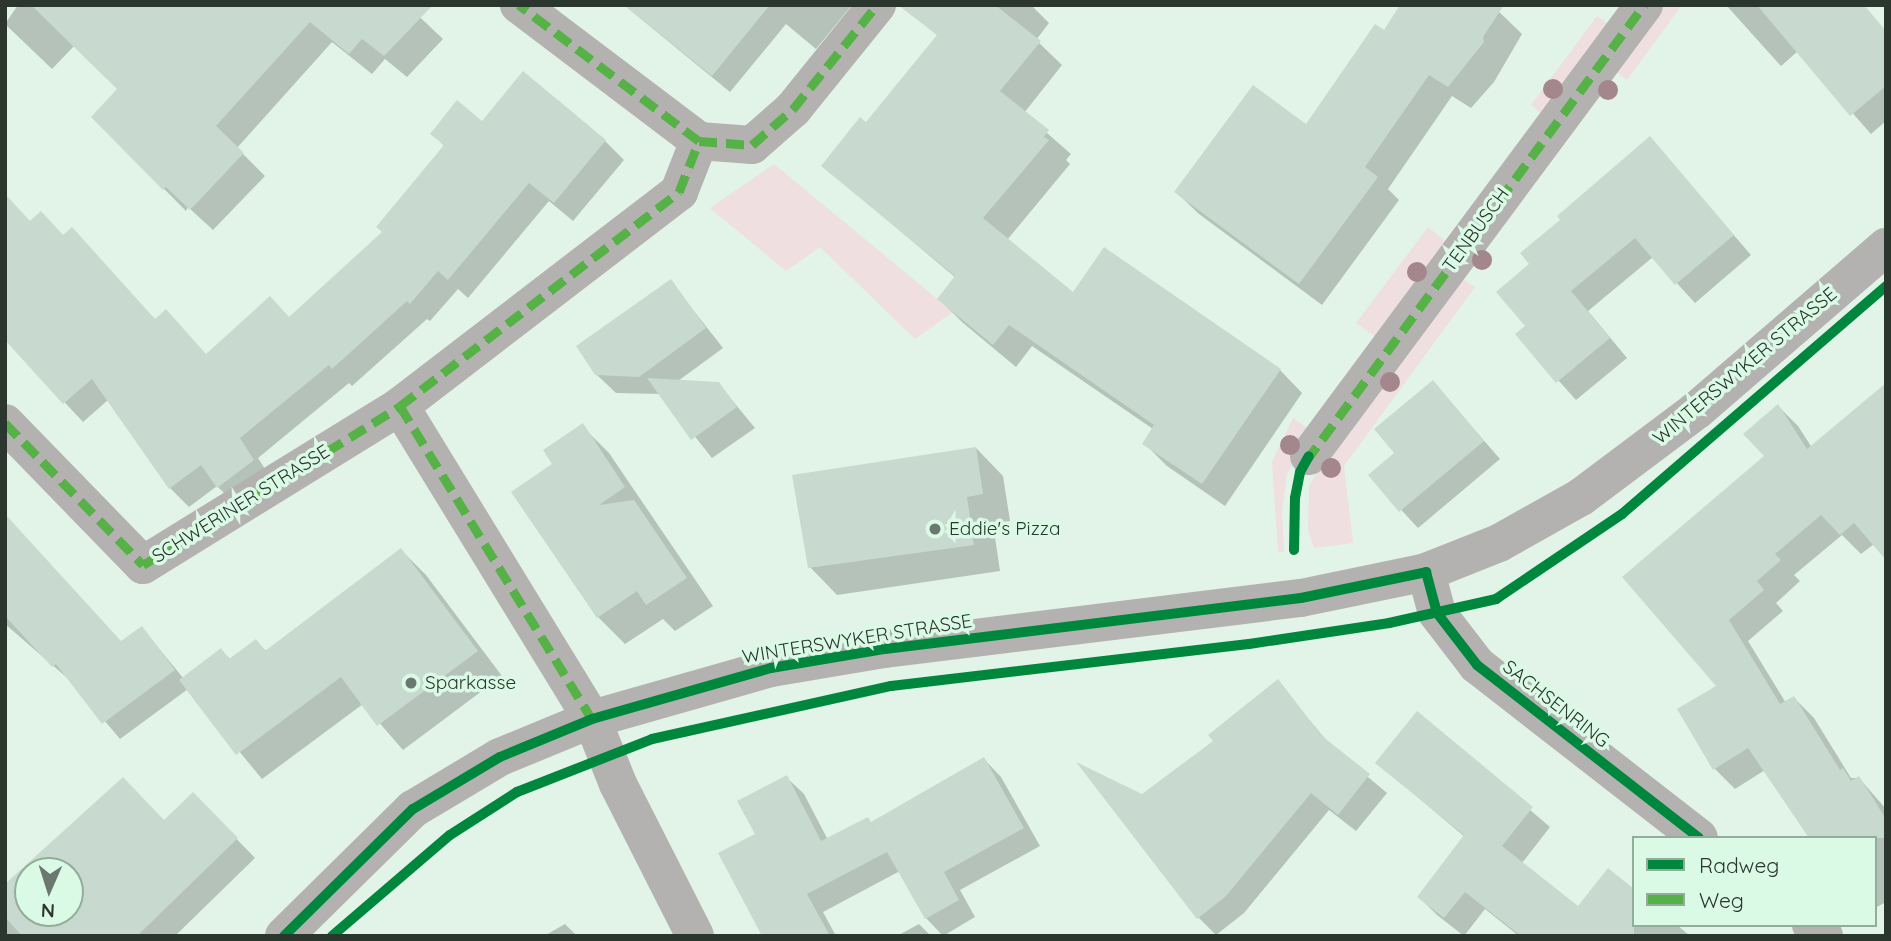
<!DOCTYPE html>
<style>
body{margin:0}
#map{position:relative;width:1891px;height:941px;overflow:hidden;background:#e2f3e8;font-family:Quicksand,sans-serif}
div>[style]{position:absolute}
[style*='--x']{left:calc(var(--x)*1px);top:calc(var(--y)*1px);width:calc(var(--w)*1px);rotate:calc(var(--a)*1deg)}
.green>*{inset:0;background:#efdfe0}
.shadow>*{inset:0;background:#0003}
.building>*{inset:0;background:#c8dacf}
.minor>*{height:38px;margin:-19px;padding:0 19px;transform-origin:19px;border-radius:19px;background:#b4b2b1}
.tertiary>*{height:38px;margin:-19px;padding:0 19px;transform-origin:19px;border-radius:19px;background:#b4b2b1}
.quiet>*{height:9px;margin-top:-4.5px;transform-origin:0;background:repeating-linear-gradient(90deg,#56b246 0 18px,transparent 0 27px)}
.cycleway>*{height:10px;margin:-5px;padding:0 5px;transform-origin:5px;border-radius:5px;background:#00873e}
.trees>*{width:20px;height:20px;margin:-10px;border-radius:50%;background:#a4868d}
.dots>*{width:19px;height:19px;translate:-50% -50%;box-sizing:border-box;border:4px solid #dbfae6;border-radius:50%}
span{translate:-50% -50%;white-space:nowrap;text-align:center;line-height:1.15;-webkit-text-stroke:7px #dbfae6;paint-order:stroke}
.street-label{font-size:19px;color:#2a362e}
.poi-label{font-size:19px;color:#2a362e}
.left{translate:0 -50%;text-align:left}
.frame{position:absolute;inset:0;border:7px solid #2a362e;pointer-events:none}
.legend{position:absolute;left:1632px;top:836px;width:245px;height:91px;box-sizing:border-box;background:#dbfae6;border:2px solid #94ac9c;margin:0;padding:9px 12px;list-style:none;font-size:21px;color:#2a362e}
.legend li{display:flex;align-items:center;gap:14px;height:35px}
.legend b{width:35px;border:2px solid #94ac9c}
.north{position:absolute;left:14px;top:857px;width:70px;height:70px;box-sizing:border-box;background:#dbfae6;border:2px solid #94ac9c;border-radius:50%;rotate:183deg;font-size:19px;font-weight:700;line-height:28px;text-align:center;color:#2a362e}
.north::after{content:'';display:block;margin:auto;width:24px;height:32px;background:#6a786f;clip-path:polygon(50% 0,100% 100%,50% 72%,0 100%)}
</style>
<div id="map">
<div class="green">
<i style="clip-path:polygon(1661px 5px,1682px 5px,1627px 80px,1614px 70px)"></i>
<i style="clip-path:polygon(1597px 16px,1610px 25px,1543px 115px,1531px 105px)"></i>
<i style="clip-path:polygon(774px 164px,953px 312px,915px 339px,820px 247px,786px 271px,710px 208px)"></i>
<i style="clip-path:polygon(1428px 227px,1448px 243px,1380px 340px,1356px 323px)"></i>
<i style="clip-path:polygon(1458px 276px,1475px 287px,1344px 466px,1353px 543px,1314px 548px,1308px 530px,1309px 486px,1333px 444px)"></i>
<i style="clip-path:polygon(1293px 418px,1312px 431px,1287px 474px,1282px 511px,1284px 552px,1278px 552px,1272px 462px)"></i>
</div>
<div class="shadow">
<i style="clip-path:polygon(18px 5px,407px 5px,443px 39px,407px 77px,385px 59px,372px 74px,332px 42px,237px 148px,265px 176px,213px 230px,188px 207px,186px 211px,93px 117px,119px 90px,74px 46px,52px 69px,5px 24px)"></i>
<i style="clip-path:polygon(624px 5px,852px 5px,816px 49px,786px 24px,730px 92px)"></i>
<i style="clip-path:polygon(945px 5px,1031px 5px,1049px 23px,1036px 40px,1062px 65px,1024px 113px,1071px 154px,1066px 160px,1070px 164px,1007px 240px,1073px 295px,1280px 370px,1302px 393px,1225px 506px,1167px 466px,1144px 443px,1153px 429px,1032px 346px,1016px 367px,962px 322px,939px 299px,956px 278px,823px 166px,867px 125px,938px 36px,928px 26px)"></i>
<i style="clip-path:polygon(1492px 5px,1522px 34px,1494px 82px,1471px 108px,1452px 96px,1388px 189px,1399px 200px,1322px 305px,1199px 214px,1176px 192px,1307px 127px,1384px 32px)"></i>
<i style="clip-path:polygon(1726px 5px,1813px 5px,1886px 31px,1886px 121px,1871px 134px,1798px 51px,1781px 66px)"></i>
<i style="clip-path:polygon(482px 123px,605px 141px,624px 160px,573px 221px,549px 201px,468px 298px,458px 289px,430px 321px,427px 319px,352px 386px,349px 383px,258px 458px,272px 480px,237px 506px,217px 486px,189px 507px,170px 488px,108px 400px,83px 422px,5px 338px,30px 223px,64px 236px,156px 320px,207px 356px,290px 319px,384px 233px,445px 147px,432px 133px)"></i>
<i style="clip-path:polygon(1650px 138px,1751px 255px,1695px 303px,1653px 257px,1588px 311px,1627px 358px,1576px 400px,1518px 335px,1527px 327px,1532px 265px,1563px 221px)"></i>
<i style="clip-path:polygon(671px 282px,723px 348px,678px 381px,718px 383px,755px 428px,712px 458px,661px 394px,616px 393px,596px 374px)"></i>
<i style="clip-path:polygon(1433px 382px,1500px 459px,1418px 528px,1370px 476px,1397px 454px)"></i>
<i style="clip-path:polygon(1778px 406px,1798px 426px,1874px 544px,1861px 554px,1842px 535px,1794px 575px,1800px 581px,1776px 603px,1783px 611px,1748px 641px,1786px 703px,1794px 698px,1814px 718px,1851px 778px,1859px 778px,1886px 809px,1886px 902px,1875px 908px,1875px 838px,1765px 770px,1735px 789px,1715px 769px,1679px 710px,1718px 686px,1625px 577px,1766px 456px)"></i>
<i style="clip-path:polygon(582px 426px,609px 453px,713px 606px,675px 631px,663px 619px,625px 644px,598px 617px,554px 465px)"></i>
<i style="clip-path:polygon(976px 448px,1003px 476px,1010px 521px,993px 524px,1000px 571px,837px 595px,810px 567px)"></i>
<i style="clip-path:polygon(5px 516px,122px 643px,142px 628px,184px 679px,221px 650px,231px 660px,256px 641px,267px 652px,401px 550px,426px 575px,502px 676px,403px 750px,363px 704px,262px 779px,188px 689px,120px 739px,72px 682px,5px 624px)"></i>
<i style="clip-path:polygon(1278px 682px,1331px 746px,1387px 793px,1356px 831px,1329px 810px,1244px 913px,1216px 935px,1198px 917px,1142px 796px,1215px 741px)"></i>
<i style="clip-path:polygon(1417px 713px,1550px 827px,1522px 863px,1578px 908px,1634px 925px,1677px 925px,1690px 936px,1519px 936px,1485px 909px,1464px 936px,1437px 915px,1419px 897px,1465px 837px,1377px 763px)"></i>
<i style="clip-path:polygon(984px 759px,1001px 777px,1040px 846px,960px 890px,975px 917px,943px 936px,926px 918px,900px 871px,823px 912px,836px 936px,764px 936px,757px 835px,786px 777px,804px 794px,828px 840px,871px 823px)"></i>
<i style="clip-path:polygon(evenodd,123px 779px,164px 822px,193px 794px,255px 858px,175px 936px,5px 936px,5px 886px,123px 779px,28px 871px,70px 871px,70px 913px,28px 913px,28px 871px)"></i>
<i style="clip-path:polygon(565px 924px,577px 936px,544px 936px)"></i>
<i style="clip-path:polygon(919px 924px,931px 936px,897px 936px)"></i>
</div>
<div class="building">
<i style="clip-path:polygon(31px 5px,433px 5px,384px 56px,362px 39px,349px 54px,310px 22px,216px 126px,244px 153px,190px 210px,166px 187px,163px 190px,91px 117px,117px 89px)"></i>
<i style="clip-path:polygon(624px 5px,770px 5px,712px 76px)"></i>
<i style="clip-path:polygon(898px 5px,995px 5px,1041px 41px,1000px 91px,1049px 130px,1044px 137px,1049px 140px,983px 218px,1073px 292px,1104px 247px,1281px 369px,1202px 484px,1142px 444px,1154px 425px,1009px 325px,993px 345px,937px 299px,955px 276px,821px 166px,860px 117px,866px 122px,937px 35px)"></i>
<i style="clip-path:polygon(1400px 5px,1504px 5px,1483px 37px,1484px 42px,1448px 87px,1429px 75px,1365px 167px,1378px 177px,1299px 284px,1174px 192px,1253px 85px,1306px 124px,1375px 24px,1384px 30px)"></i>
<i style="clip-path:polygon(1757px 5px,1864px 5px,1886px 31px,1886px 86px,1850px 116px)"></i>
<i style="clip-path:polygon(523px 71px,606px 140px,554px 203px,529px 183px,448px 280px,438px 271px,410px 304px,407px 301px,332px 369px,329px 365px,240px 438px,254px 460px,217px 488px,201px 465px,169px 489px,92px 379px,63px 404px,5px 340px,5px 194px,30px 221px,41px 211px,63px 235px,72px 227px,155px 319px,166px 309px,206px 354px,270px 296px,289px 317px,382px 232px,376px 227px,444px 145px,430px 134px,457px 100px,482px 121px)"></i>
<i style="clip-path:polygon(1650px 136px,1734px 235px,1675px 285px,1635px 238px,1571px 291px,1610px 338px,1556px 383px,1515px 334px,1525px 326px,1496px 292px,1529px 264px,1520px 253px,1560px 220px,1557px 216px)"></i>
<i style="clip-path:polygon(671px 279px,706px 328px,639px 377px,595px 375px,576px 346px)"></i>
<i style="clip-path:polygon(647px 378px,719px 382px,737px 407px,691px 440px)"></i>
<i style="clip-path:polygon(1433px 380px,1484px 441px,1399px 512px,1368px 475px,1394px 453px,1374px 429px)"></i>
<i style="clip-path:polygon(1886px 383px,1886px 560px,1854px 523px,1840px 535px,1821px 515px,1775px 554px,1781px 560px,1757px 581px,1764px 590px,1729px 620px,1780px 704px,1794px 696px,1840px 770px,1843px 768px,1851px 781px,1859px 776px,1886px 819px,1886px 838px,1809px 838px,1748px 748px,1713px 770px,1677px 709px,1716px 686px,1622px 577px,1764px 456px,1743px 434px,1778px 404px,1807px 449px)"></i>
<i style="clip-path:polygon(583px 423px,625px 487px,599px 505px,634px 500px,687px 578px,646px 605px,637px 591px,597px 618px,511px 492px,552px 464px,543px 450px)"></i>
<i style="clip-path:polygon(976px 447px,983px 494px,967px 497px,974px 545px,808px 568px,792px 475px)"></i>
<i style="clip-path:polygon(5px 514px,121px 641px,142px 626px,175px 670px,102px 724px,56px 664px,52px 667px,5px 616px)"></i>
<i style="clip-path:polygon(401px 548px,478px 651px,377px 726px,341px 677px,236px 755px,179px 680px,221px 648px,229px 659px,256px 639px,265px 651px)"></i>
<i style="clip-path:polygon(1278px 679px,1322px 736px,1370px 774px,1338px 815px,1311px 793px,1226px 896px,1197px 919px,1076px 762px,1142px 794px,1213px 741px,1208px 735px)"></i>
<i style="clip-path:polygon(1417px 711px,1533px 807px,1502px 846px,1578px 906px,1608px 868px,1634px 889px,1634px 936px,1521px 936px,1465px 892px,1444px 918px,1417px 897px,1464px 835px,1375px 763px)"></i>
<i style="clip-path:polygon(984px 757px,1024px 828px,944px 872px,959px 900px,925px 919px,887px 852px,807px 894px,830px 936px,762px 936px,718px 853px,755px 834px,737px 801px,787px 775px,821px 841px,868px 817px,886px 849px,871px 822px)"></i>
<i style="clip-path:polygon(evenodd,123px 777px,164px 820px,193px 792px,238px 838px,137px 936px,22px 936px,5px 917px,5px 884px,123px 777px,28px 871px,70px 871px,70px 913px,28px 913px,28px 871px)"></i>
</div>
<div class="minor">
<i style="--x:699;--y:141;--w:53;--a:4.3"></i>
<i style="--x:752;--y:145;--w:55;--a:-41.3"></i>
<i style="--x:793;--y:109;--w:134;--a:-51.1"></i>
<i style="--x:400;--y:406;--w:367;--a:58.5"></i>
<i style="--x:592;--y:719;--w:70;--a:68.2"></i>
<i style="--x:618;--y:784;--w:170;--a:63.1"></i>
<i style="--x:5;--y:423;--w:198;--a:45.8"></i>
<i style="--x:143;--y:565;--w:302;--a:-31.7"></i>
<i style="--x:400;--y:406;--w:352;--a:-37.5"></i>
<i style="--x:679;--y:192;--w:55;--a:-68.6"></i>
<i style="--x:699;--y:141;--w:226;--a:-142.9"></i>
<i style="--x:1309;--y:456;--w:562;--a:-53.4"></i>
<i style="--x:1426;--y:572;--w:42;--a:75"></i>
<i style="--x:1437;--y:613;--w:66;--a:52.4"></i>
<i style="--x:1477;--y:665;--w:281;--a:37.9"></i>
<i style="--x:1811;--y:925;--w:17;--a:40"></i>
</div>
<div class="tertiary">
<i style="--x:284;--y:936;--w:181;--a:-44.6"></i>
<i style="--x:413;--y:809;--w:101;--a:-30.9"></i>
<i style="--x:500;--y:757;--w:100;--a:-22.4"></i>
<i style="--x:592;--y:719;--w:186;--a:-15.9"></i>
<i style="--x:771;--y:668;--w:116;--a:-9.5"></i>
<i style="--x:885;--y:649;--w:419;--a:-7"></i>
<i style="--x:1301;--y:598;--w:128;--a:-11.7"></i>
<i style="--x:1426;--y:572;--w:79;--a:-21.7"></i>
<i style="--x:1499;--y:543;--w:94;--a:-29.3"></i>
<i style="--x:1581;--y:497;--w:145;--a:-36.9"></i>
<i style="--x:1697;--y:410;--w:250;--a:-40.8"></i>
</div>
<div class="quiet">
<i style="--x:699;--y:141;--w:53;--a:4.3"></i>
<i style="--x:752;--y:145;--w:55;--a:-41.3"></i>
<i style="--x:793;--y:109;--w:134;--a:-51.1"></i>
<i style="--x:400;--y:406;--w:367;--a:58.5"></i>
<i style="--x:5;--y:423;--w:198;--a:45.8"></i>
<i style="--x:143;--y:565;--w:302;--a:-31.7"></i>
<i style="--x:400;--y:406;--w:352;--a:-37.5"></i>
<i style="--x:679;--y:192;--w:55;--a:-68.6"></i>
<i style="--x:699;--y:141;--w:226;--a:-142.9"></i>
<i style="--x:1306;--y:461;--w:568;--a:-53.45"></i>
</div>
<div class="cycleway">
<i style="--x:1294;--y:550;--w:52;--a:-88.9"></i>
<i style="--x:1295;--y:498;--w:26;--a:-79"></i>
<i style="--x:1300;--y:472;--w:18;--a:-61"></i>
<i style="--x:284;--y:936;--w:181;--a:-44.6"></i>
<i style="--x:413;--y:809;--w:101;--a:-30.9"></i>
<i style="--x:500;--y:757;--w:100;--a:-22.4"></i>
<i style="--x:592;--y:719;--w:186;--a:-15.9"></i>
<i style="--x:771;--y:668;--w:116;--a:-9.5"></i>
<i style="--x:885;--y:649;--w:419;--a:-7"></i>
<i style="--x:1301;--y:598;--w:128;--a:-11.7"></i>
<i style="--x:1426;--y:572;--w:42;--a:75"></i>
<i style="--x:1437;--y:613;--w:66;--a:52.4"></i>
<i style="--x:1477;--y:665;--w:281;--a:37.9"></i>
<i style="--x:332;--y:936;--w:155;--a:-40.6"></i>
<i style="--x:450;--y:835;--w:80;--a:-32.7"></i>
<i style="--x:517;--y:792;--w:145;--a:-21.4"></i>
<i style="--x:652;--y:739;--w:245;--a:-12.5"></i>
<i style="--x:891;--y:686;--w:360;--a:-6.7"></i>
<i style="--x:1249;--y:644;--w:142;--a:-8.5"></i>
<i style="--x:1389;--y:623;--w:110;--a:-12.6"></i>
<i style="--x:1496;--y:599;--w:152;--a:-34"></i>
<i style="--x:1622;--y:514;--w:349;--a:-40.8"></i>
</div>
<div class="trees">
<i style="left:1553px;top:89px"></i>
<i style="left:1608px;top:90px"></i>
<i style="left:1482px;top:260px"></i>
<i style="left:1417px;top:272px"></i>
<i style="left:1390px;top:382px"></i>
<i style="left:1290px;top:445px"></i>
<i style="left:1331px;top:468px"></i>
</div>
<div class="dots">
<i style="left:935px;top:529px;background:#6a786f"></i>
<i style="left:411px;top:683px;background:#6a786f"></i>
</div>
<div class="street-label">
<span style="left:1476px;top:230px;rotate:-54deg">TENBUSCH</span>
<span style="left:1745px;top:366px;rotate:-40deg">WINTERSWYKER STRASSE</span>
<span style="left:241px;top:504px;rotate:-32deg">SCHWERINER STRASSE</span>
<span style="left:857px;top:639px;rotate:-9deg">WINTERSWYKER STRASSE</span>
<span style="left:1556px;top:704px;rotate:38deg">SACHSENRING</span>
</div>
<div class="poi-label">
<span class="left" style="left:949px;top:529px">Eddie's Pizza</span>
<span class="left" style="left:425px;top:683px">Sparkasse</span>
</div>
<div class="frame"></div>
<ul class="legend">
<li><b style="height:9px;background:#00873e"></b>Radweg</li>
<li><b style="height:9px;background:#56b246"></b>Weg</li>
</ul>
<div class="north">N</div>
</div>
